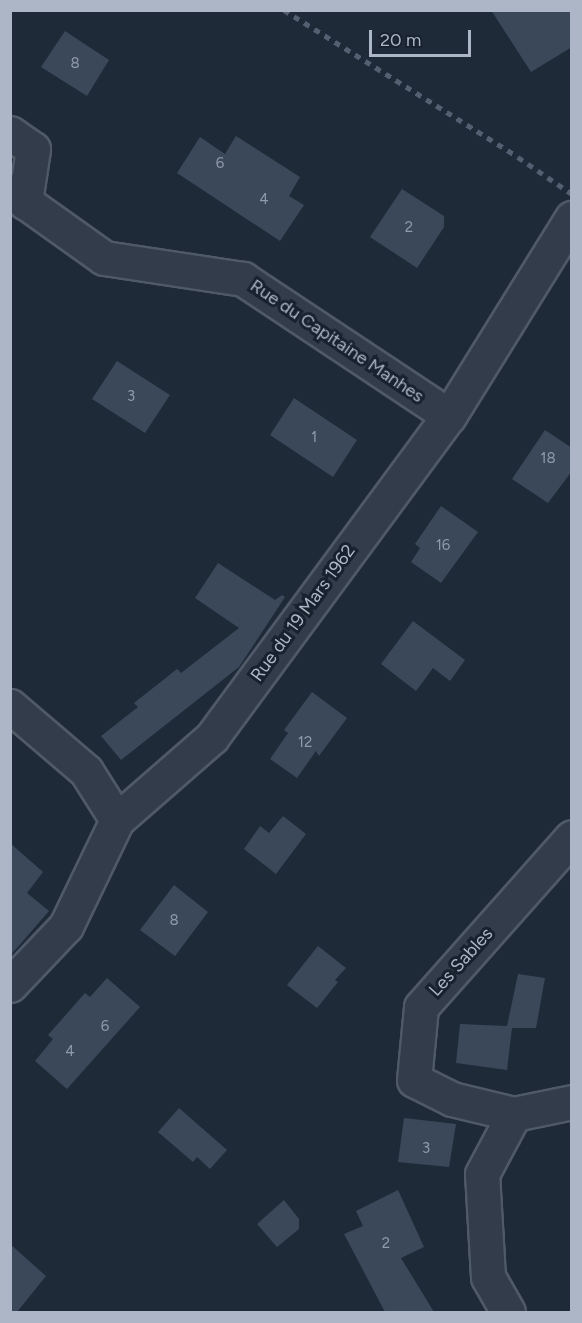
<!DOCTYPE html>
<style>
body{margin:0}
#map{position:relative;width:582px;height:1323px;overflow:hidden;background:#1f2a39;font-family:Figtree,sans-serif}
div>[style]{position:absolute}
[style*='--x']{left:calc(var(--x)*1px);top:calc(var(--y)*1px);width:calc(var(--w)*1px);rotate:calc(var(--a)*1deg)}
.building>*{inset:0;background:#3a4859}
.roads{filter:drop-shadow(2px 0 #505967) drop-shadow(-2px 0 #505967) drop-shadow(0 2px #505967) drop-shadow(0 -2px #505967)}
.minor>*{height:33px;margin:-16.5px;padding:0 16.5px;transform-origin:16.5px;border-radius:16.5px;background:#323c4a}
.rail>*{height:4.5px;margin-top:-2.25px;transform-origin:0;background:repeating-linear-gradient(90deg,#546071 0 6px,transparent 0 12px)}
span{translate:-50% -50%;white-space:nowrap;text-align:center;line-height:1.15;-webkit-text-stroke:6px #18212e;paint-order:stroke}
.number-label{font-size:15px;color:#909aab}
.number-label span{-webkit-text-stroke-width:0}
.street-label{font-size:18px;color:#adb6c6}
.frame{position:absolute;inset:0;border:12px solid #adb6c6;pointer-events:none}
.scale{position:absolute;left:369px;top:30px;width:102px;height:27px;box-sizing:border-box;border:3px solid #adb6c6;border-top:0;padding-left:8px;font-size:18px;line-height:21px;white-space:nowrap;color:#adb6c6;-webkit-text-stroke:4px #18212e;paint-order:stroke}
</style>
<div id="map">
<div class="building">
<i style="clip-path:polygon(491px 10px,572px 10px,572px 47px,531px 72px)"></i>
<i style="clip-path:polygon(65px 31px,109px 60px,87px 96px,41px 67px)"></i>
<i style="clip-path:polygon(236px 136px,300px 177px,289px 196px,304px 205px,280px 241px,177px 173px,200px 137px,225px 154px)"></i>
<i style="clip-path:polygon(402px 189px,444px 216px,444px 227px,417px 268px,370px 237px)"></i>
<i style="clip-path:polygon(117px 361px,170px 395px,145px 433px,92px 399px)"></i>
<i style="clip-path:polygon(294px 398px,357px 440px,333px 477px,270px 435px)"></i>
<i style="clip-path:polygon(545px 430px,572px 448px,572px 471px,548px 503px,512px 479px)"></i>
<i style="clip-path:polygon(441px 506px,478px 532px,441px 583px,411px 562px,420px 548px,415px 544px)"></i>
<i style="clip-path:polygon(218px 563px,275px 600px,282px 595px,285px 597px,239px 667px,121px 760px,101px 736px,138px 707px,134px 703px,177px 669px,181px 673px,239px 628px,195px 598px)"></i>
<i style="clip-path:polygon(413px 621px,465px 660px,450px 681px,433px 668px,416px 691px,381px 664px)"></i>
<i style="clip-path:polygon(312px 692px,347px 718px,319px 756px,316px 751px,297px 778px,270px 759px,288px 733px,284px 730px)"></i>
<i style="clip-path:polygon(283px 816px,306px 834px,276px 874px,244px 849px,260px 826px,269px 833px)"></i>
<i style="clip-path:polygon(10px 843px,43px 872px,27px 893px,49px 911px,10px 956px)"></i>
<i style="clip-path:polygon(174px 885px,208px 912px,175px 956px,140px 930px)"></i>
<i style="clip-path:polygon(318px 946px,346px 968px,335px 980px,338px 982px,317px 1008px,287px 985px)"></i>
<i style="clip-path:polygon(518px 974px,545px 978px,536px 1028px,512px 1028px,507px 1070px,456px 1063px,460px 1024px,507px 1026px)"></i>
<i style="clip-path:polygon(107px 978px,140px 1007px,67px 1089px,35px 1061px,53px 1039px,48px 1035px,85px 993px,90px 997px)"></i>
<i style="clip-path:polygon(179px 1108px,227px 1150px,210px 1169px,197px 1157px,193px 1162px,158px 1132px)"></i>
<i style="clip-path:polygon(404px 1118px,456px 1124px,449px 1167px,398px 1162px)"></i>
<i style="clip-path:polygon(398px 1190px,424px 1247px,401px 1258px,434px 1312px,385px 1312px,344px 1234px,363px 1226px,356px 1211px)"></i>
<i style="clip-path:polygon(284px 1200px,299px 1219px,299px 1229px,277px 1247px,257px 1224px)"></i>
<i style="clip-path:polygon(10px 1244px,46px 1276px,17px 1312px,10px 1312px)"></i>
</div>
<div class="roads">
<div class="minor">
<i style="--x:10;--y:133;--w:28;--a:35"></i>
<i style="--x:33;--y:149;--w:54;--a:98.6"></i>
<i style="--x:10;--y:191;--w:115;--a:35.5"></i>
<i style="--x:104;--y:258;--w:141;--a:8.6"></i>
<i style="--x:243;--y:279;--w:247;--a:33.6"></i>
<i style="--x:10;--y:706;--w:100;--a:40.5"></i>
<i style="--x:86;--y:771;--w:58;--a:57.7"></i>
<i style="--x:10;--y:985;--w:81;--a:-46.5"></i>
<i style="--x:66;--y:926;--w:118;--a:-64.3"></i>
<i style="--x:117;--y:820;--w:126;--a:-41.1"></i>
<i style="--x:212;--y:737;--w:399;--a:-53.6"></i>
<i style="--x:449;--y:416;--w:233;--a:-58.2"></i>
<i style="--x:514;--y:1114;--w:64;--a:-166.4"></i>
<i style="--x:452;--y:1099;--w:42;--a:-153.4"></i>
<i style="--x:414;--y:1080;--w:73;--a:-84.5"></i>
<i style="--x:421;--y:1007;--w:227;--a:-48.4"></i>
<i style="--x:508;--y:1312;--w:40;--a:-119.7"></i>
<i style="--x:488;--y:1277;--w:103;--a:-93.3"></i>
<i style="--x:482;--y:1174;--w:68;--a:-61.9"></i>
<i style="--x:514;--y:1114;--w:59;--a:-11.7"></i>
</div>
</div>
<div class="rail">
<i style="--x:284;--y:10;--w:276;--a:32.1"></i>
<i style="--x:518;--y:157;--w:65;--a:34.4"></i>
</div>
<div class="number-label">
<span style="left:75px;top:64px">8</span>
<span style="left:220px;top:164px">6</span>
<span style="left:264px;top:200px">4</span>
<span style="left:409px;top:228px">2</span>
<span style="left:131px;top:397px">3</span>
<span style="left:314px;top:438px">1</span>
<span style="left:548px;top:459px">18</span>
<span style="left:443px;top:546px">16</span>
<span style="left:305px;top:743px">12</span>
<span style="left:174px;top:921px">8</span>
<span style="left:105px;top:1027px">6</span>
<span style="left:70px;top:1052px">4</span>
<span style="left:426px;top:1149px">3</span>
<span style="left:386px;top:1244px">2</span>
</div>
<div class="street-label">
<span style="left:337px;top:341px;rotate:34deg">Rue du Capitaine Manhes</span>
<span style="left:303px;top:613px;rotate:-54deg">Rue du 19 Mars 1962</span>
<span style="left:461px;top:962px;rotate:-48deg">Les Sables</span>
</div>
<div class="frame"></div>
<div class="scale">20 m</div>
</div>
